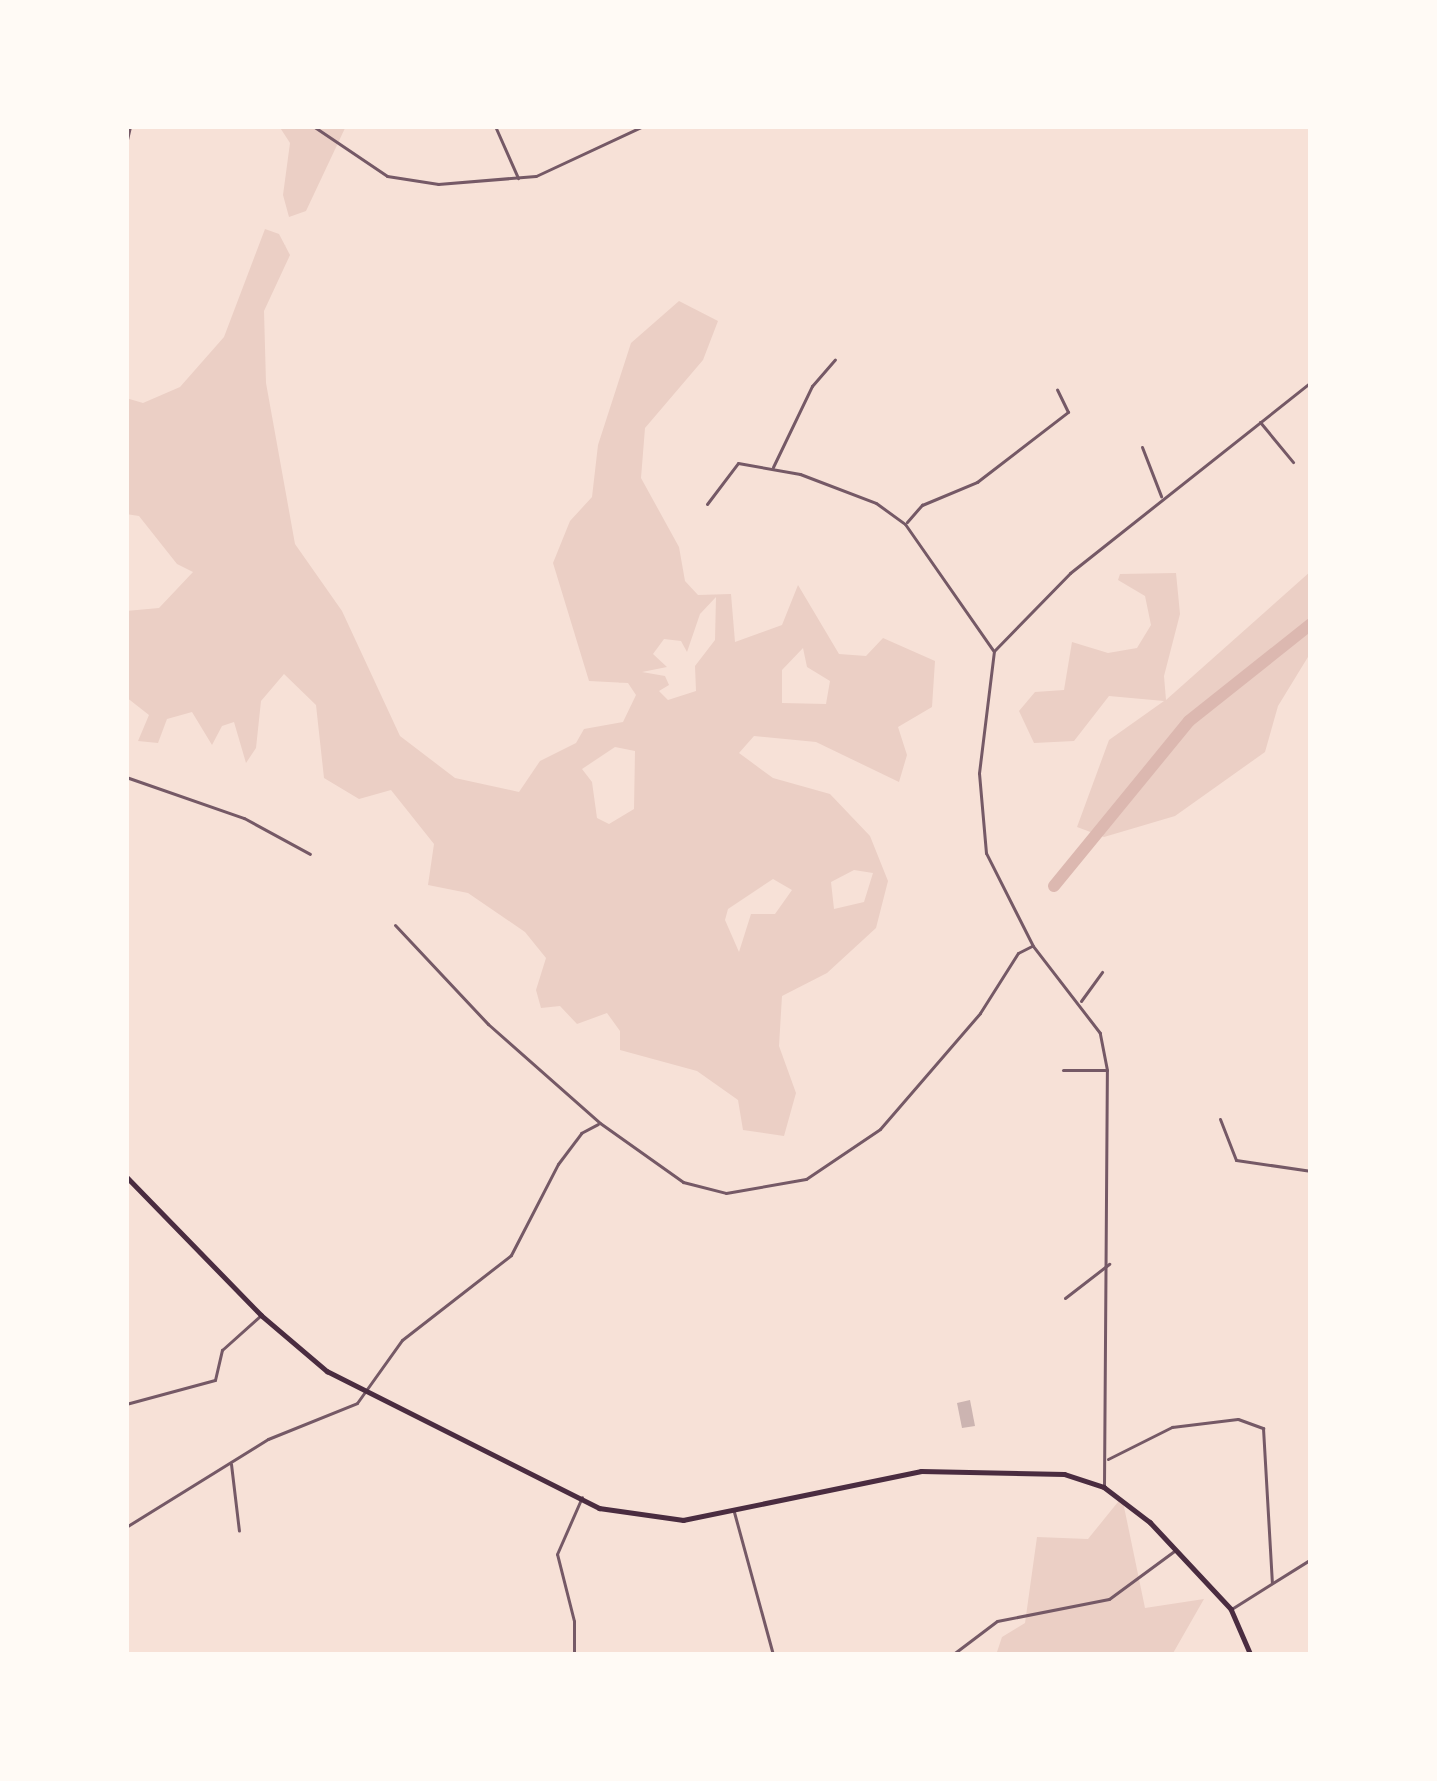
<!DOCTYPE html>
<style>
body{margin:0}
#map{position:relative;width:1437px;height:1781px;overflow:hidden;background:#f7e1d7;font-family:Karla,sans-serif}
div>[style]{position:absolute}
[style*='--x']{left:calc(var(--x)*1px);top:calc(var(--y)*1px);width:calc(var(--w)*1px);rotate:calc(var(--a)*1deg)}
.green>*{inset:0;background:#ebcfc5}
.river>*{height:12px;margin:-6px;padding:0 6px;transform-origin:6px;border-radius:6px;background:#dcb8b0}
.building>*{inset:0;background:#ccb4b1}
.minor>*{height:3px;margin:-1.5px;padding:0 1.5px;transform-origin:1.5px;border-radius:1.5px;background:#755966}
.secondary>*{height:4.5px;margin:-2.25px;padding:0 2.25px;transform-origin:2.25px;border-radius:2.25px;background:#4a2c40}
span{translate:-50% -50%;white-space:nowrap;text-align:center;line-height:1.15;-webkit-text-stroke:12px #fffaf5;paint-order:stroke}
.frame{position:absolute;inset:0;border:129px solid #fffaf5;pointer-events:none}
</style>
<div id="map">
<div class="green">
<i style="clip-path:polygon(279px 126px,346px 126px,306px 211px,289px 217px,283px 195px,290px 143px)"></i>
<i style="clip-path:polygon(evenodd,265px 229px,279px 234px,290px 255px,264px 311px,266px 383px,295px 544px,342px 611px,400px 736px,455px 778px,519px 792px,540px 761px,576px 743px,584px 729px,623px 722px,636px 695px,628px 683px,589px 681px,553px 563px,570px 521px,592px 497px,598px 445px,631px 343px,679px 301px,718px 321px,703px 360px,645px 428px,641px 478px,679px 547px,685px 581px,698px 595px,731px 594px,735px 642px,782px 625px,798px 585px,839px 654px,866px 656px,883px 638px,935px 661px,932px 707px,898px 727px,907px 755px,899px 782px,816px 742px,754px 736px,739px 753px,773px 778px,830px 794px,870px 836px,888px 881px,876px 928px,827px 973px,782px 996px,779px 1046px,796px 1093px,784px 1136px,743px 1130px,738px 1100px,697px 1071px,620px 1050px,620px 1031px,607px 1013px,577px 1024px,560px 1006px,541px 1008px,536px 990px,546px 958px,525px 932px,468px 893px,428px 885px,434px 844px,391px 790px,359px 799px,324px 778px,316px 705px,284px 674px,261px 701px,256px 748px,246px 763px,234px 722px,222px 726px,212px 745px,192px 712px,167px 719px,158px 743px,138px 741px,149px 715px,126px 697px,126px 611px,159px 608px,193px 572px,177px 564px,139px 516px,126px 514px,126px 398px,143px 403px,180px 387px,224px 337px,265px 229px,716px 597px,715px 640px,695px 666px,696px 691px,668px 700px,659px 691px,669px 685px,665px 676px,642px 672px,667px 667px,653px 654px,664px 639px,681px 641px,687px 652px,700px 614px,716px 597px,265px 229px,803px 648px,807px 667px,830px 681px,826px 704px,782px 703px,782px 670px,803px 648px,265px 229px,615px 747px,635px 751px,634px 809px,609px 824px,597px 818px,592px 782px,582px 769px,615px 747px,265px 229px,873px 873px,864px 902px,834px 909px,831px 882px,854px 870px,873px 873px,265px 229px,773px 879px,792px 890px,775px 914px,751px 914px,739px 952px,725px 920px,728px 909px,773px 879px)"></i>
<i style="clip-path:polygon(1311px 571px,1311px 652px,1278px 706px,1265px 752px,1175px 816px,1104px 837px,1077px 827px,1109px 740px,1164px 701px,1109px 696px,1074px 741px,1034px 743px,1019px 711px,1035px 692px,1064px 690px,1072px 642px,1108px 653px,1137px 648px,1151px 625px,1145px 596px,1118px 580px,1120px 574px,1176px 573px,1180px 614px,1164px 676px,1166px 700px)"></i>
<i style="clip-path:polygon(1122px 1497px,1145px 1608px,1204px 1599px,1172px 1655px,996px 1655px,1002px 1637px,1025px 1623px,1037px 1537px,1088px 1539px)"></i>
</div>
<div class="river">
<i style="--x:1054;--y:886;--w:213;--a:-50.7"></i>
<i style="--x:1189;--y:721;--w:156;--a:-38.5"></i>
</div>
<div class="building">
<i style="clip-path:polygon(970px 1400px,975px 1426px,962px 1428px,957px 1403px)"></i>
</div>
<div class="minor">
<i style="--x:313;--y:126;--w:89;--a:34"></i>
<i style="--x:387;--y:176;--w:52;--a:8.9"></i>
<i style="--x:438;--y:184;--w:98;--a:-4.7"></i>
<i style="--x:536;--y:176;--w:118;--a:-25"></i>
<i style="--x:495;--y:126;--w:57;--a:66.1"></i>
<i style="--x:126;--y:144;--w:18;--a:-77"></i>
<i style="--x:1260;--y:422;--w:52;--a:50.5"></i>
<i style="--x:1142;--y:447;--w:53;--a:68.8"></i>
<i style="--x:773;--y:467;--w:90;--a:-64.3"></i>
<i style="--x:812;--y:386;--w:35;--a:-49"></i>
<i style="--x:707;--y:504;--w:51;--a:-52.9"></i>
<i style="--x:738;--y:463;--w:63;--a:10.1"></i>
<i style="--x:800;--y:474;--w:81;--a:20.9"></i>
<i style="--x:876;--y:503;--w:36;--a:36"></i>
<i style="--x:905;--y:524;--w:154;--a:55.1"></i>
<i style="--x:907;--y:522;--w:23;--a:-49"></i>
<i style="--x:922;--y:505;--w:60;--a:-22.7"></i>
<i style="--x:977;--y:482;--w:115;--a:-37.6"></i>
<i style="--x:1068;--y:412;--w:25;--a:-116"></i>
<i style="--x:126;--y:777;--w:125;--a:19.2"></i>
<i style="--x:244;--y:818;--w:75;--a:28.6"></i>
<i style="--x:395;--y:925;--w:136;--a:46.8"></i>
<i style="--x:488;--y:1024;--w:149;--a:41.5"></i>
<i style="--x:600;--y:1123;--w:102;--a:35.4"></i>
<i style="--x:683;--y:1182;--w:44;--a:14.3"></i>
<i style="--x:726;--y:1193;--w:81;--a:-9.9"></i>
<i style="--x:806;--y:1179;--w:89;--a:-34"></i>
<i style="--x:880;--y:1129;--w:153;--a:-49.2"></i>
<i style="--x:980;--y:1013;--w:71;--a:-57.7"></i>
<i style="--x:1018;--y:953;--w:16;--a:-27"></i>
<i style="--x:1081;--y:1001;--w:36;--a:-54"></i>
<i style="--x:1063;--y:1070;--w:42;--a:0"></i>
<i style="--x:1220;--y:1119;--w:44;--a:68.7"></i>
<i style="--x:1236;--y:1160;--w:76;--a:8.3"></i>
<i style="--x:1065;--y:1298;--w:56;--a:-37.7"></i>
<i style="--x:126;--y:1404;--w:92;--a:-15.1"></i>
<i style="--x:215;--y:1380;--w:31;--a:-77"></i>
<i style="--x:222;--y:1350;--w:52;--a:-41.9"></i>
<i style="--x:1108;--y:1459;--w:72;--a:-26.6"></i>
<i style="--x:1172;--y:1427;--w:66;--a:-6.9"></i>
<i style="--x:1238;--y:1419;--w:27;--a:20"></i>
<i style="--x:1263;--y:1428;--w:155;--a:86.7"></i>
<i style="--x:231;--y:1464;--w:67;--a:83.2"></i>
<i style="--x:1104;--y:1485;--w:415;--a:-89.6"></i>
<i style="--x:1107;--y:1070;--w:38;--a:-101"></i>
<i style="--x:1100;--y:1033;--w:110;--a:-127.6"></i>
<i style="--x:1033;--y:946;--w:104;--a:-116.8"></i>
<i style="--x:986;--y:853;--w:80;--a:-95"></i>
<i style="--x:979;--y:773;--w:123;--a:-83"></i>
<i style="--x:994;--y:651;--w:109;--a:-45.7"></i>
<i style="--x:1070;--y:573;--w:308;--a:-38.4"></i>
<i style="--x:734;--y:1512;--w:148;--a:74.7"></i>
<i style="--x:126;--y:1527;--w:167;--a:-31.8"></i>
<i style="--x:268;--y:1439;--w:96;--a:-22"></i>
<i style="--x:357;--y:1403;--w:77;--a:-54.5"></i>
<i style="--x:402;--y:1340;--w:138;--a:-37.9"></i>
<i style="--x:511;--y:1255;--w:102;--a:-62.7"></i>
<i style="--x:558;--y:1164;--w:39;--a:-53"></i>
<i style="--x:581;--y:1133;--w:19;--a:-28"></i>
<i style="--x:1233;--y:1608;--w:92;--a:-32.1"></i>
<i style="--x:574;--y:1655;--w:34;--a:-90"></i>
<i style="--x:574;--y:1621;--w:69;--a:-104.2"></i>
<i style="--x:557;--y:1554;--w:62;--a:-66.3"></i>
<i style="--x:952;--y:1655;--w:56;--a:-37.1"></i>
<i style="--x:997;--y:1621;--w:114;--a:-11.1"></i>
<i style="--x:1109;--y:1599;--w:81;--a:-36.4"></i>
</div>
<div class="secondary">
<i style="--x:126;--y:1176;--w:194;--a:45.8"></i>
<i style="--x:261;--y:1315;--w:87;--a:40.3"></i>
<i style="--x:327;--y:1371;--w:305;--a:26.7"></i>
<i style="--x:599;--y:1508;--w:85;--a:8.1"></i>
<i style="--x:683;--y:1520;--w:243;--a:-11.6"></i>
<i style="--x:921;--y:1471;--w:143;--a:1.2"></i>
<i style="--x:1064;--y:1474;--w:42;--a:18"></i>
<i style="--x:1104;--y:1487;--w:58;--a:37.3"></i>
<i style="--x:1150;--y:1522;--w:119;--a:47"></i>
<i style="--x:1231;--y:1609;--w:50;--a:66.5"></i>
</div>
<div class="frame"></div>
</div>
